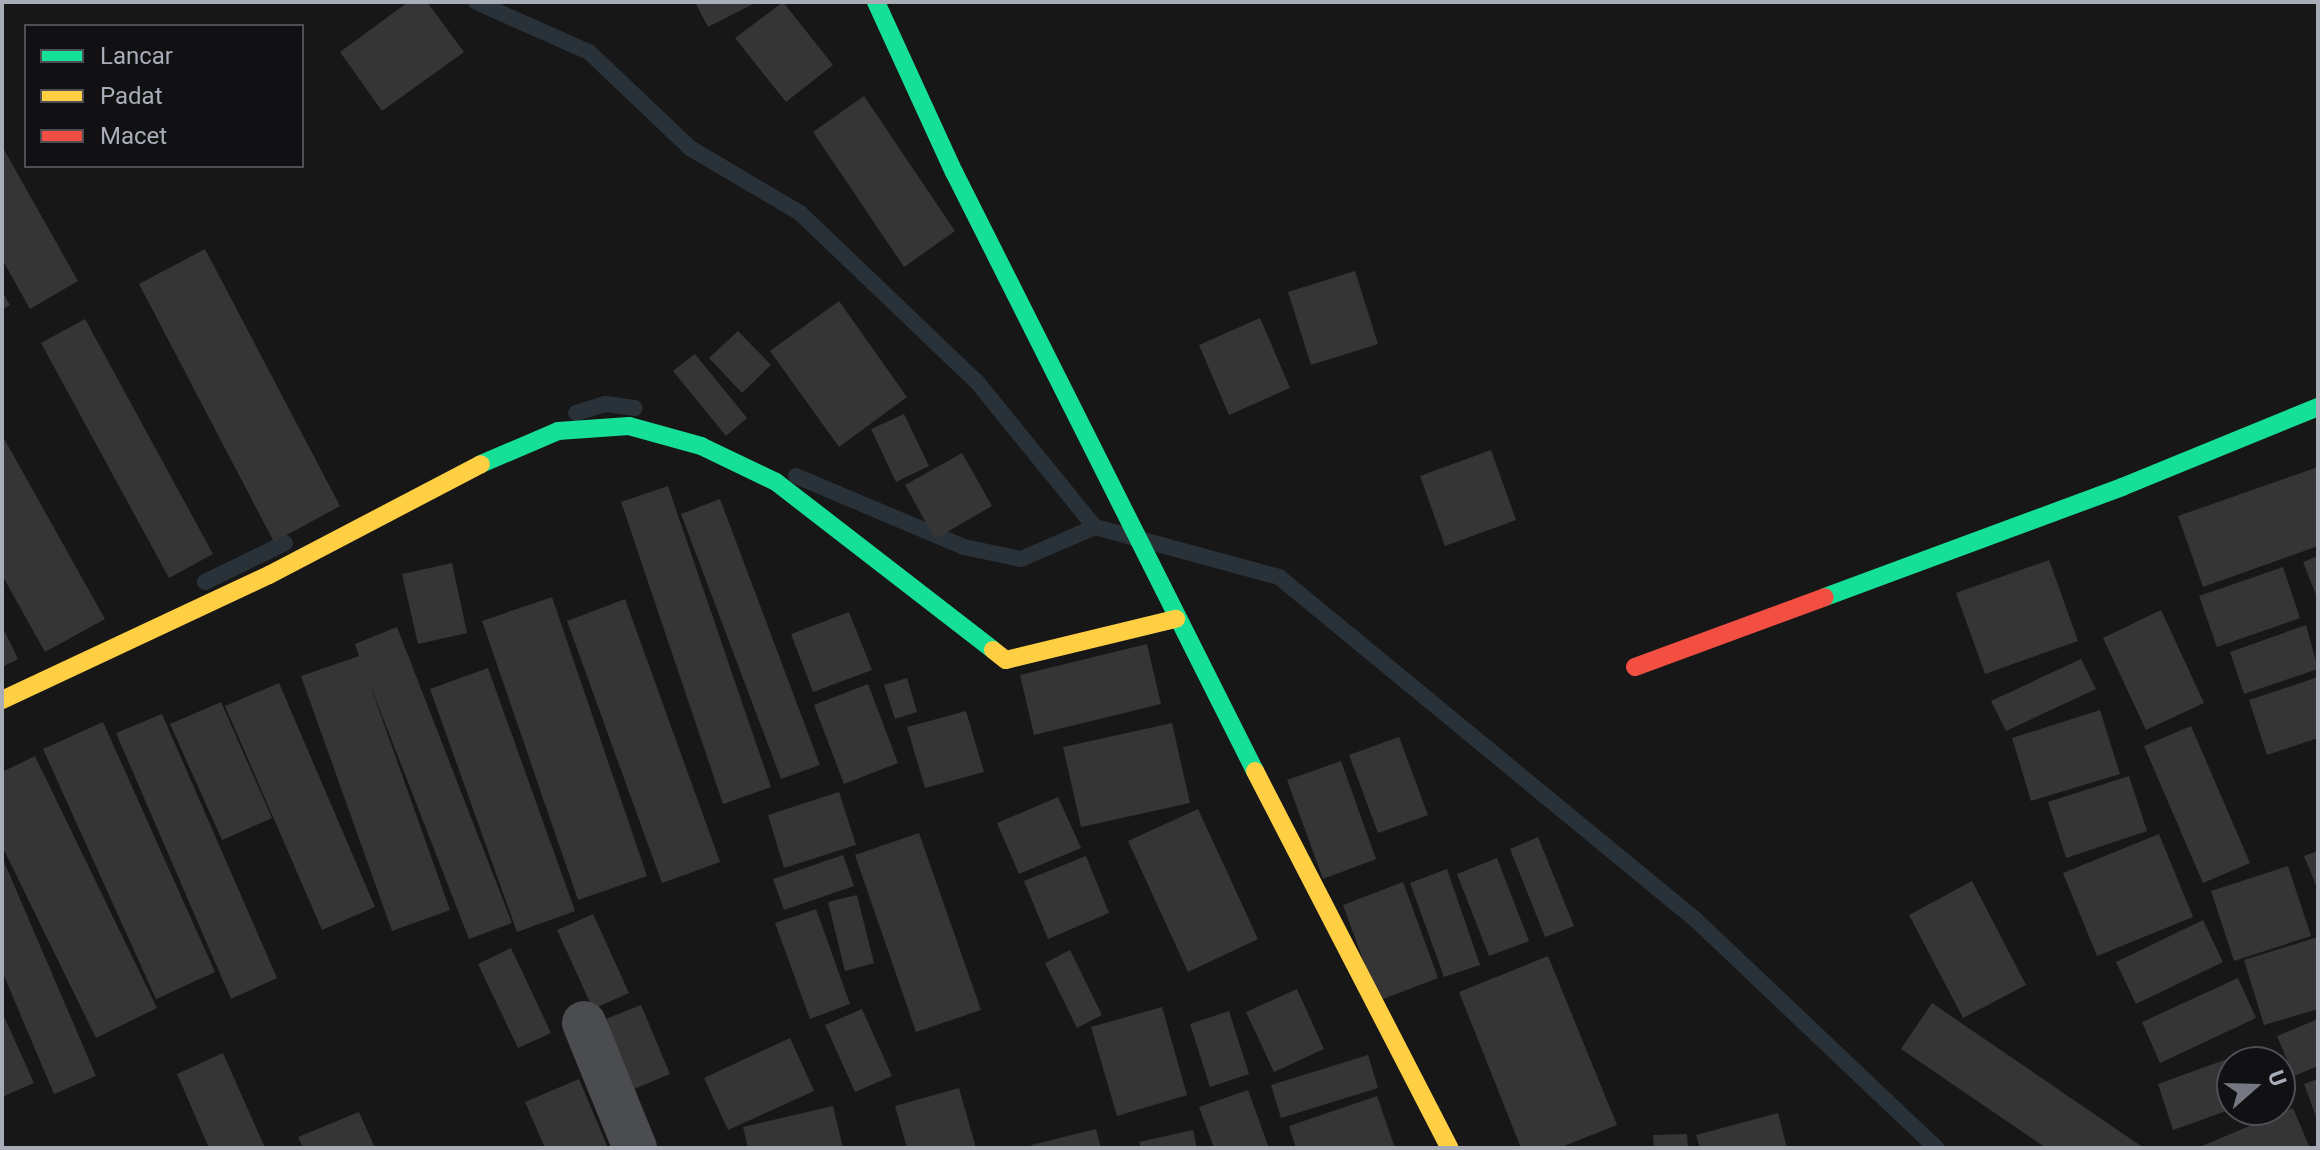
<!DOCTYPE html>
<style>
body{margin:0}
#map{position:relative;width:2320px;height:1150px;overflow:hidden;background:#171717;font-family:Roboto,sans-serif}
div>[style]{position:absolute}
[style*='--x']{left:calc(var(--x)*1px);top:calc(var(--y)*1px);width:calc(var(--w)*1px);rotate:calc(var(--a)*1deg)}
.stream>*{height:16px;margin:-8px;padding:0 8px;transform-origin:8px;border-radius:8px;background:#2a3239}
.building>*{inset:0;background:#353536}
.street>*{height:44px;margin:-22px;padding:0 22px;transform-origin:22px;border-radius:22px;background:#4b4c50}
.fast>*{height:18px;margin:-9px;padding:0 9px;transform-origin:9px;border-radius:9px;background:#16e098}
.slow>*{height:18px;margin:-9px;padding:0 9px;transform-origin:9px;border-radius:9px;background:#ffcf43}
.jam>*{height:18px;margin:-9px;padding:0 9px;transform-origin:9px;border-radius:9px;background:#f24e42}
span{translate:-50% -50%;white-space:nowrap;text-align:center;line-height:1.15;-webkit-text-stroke:6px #111113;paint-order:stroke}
.frame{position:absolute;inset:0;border:4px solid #a8adb8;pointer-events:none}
.legend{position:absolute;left:24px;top:24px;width:280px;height:144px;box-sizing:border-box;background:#111113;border:2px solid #4d4f55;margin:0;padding:10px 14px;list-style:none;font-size:24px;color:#a8adb8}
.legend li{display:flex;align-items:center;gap:16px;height:40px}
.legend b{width:40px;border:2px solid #4d4f55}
.north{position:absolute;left:2216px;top:1046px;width:80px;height:80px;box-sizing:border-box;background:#111113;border:2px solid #4d4f55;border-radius:50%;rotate:70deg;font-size:22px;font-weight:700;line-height:32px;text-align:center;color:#a8adb8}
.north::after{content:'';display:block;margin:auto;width:28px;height:36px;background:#757880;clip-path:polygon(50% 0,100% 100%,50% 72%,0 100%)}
</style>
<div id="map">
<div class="stream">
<i style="--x:476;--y:2;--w:124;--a:23.9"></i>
<i style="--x:589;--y:52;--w:139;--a:43.5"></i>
<i style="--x:690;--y:148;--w:128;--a:30.6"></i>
<i style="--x:800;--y:213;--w:245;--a:43.7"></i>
<i style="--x:977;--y:382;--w:187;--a:50.9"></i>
<i style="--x:1095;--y:527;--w:191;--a:15.2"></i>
<i style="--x:1279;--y:577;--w:540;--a:39.44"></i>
<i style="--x:1696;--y:920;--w:331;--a:43.5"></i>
<i style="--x:576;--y:413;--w:31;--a:-17"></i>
<i style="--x:606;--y:404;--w:29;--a:8"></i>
<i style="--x:796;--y:476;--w:182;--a:22.9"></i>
<i style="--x:964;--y:547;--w:58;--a:11.9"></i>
<i style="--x:1021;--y:559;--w:81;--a:-23.4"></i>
<i style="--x:205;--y:582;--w:89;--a:-26"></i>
</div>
<div class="building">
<i style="clip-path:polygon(408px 2px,427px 2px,464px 52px,382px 111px,340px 52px)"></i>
<i style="clip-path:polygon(695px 2px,757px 2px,708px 27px)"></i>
<i style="clip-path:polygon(783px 2px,833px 65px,786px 102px,735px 38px)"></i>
<i style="clip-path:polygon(864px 96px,955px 231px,904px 267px,813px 132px)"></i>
<i style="clip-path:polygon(2px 146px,78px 281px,30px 309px,2px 259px)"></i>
<i style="clip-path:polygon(205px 249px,340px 506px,274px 542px,139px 284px)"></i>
<i style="clip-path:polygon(1355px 271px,1378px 344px,1311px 365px,1288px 292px)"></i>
<i style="clip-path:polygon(2px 291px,10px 305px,2px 310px)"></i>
<i style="clip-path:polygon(839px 301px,907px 397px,839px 447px,770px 351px)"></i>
<i style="clip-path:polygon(1260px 318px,1290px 388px,1229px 415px,1199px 345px)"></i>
<i style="clip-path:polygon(85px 319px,213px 554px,169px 578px,41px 343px)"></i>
<i style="clip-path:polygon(738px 331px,771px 365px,742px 393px,709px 358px)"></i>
<i style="clip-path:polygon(695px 354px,747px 418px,726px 436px,673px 371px)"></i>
<i style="clip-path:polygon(904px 414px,929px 466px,896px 482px,871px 429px)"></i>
<i style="clip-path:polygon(2px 435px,105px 619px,45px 652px,2px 575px)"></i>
<i style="clip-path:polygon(1491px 450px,1516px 520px,1445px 546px,1420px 476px)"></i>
<i style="clip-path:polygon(962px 453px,992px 506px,935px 539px,905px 485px)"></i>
<i style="clip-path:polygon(2318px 467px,2318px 546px,2203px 587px,2178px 516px)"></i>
<i style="clip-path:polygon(668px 486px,771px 787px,723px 804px,621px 502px)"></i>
<i style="clip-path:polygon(720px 499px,820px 765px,781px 779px,681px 514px)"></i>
<i style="clip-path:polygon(2318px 556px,2318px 600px,2303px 562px)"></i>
<i style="clip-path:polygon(2049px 560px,2078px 641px,1985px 674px,1956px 593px)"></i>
<i style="clip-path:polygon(452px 563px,467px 633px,418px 644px,402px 574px)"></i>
<i style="clip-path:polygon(2283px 567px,2300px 618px,2217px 647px,2199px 596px)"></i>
<i style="clip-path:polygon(552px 597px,647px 876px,578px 900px,482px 621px)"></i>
<i style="clip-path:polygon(625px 599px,720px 862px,662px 883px,567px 621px)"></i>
<i style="clip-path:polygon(2161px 610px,2204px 703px,2146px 730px,2103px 638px)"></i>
<i style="clip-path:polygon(849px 612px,872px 670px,813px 692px,791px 634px)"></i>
<i style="clip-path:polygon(2306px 625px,2318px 669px,2244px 694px,2230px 652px)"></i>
<i style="clip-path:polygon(397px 627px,512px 923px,469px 939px,369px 682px,450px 910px,392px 931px,301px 676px,359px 656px,355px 644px)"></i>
<i style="clip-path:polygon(5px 632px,18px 659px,2px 667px,2px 634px)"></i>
<i style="clip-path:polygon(1147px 644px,1161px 704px,1034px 735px,1020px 675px)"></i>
<i style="clip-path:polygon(2081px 659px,2096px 689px,2006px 731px,1991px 701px)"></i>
<i style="clip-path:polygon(488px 668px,575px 911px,517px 932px,430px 689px)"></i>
<i style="clip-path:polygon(2318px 677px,2318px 738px,2267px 755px,2249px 700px)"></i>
<i style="clip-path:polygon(907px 678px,917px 712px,895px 719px,884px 685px)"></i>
<i style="clip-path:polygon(279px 683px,375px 907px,322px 930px,225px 706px)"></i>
<i style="clip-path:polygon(868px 684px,898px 763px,844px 784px,814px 705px)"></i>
<i style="clip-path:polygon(221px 702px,272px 818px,222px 840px,170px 724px)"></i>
<i style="clip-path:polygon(2100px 710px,2120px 774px,2031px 801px,2012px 738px)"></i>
<i style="clip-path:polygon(966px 711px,984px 772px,925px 788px,907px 727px)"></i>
<i style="clip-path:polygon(162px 714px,277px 978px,231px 999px,116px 733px)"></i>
<i style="clip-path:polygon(103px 722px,215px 972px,156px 999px,43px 749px)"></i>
<i style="clip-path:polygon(1172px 723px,1190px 803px,1081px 827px,1063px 747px)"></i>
<i style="clip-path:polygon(2191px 726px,2250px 863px,2203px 883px,2144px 746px)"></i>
<i style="clip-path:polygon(1399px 737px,1428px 815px,1378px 833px,1349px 755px)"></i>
<i style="clip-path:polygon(35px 756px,157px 1008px,96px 1038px,2px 846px,2px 772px)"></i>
<i style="clip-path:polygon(1341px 761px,1376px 859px,1323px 879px,1287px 780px)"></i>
<i style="clip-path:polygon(2129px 776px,2147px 831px,2066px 858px,2048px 802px)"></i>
<i style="clip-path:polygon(839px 792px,856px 845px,784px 868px,768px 815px)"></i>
<i style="clip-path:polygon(1058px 797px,1081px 848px,1019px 874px,997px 823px)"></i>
<i style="clip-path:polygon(1198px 809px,1258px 939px,1188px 972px,1128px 841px)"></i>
<i style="clip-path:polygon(919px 833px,981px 1010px,916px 1032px,855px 855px)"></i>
<i style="clip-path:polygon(2159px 834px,2193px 917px,2097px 956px,2063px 873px)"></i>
<i style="clip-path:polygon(1538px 837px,1574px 926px,1545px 937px,1510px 849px)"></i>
<i style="clip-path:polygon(2318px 851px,2318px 890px,2304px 856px)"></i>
<i style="clip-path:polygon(843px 855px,854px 886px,784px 910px,773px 879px)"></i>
<i style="clip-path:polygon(1086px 856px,1109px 913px,1048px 939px,1024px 881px)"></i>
<i style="clip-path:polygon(2px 857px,96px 1076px,54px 1094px,2px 971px)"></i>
<i style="clip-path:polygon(1497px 858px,1529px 941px,1489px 956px,1457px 874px)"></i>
<i style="clip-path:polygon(2288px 866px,2311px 936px,2234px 961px,2211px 891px)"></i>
<i style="clip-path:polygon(1447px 869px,1480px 965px,1444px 977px,1410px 883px)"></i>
<i style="clip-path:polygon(1972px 881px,2026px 985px,1963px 1018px,1909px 915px)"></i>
<i style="clip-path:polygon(1403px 882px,1438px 978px,1378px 1001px,1343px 905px)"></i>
<i style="clip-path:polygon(857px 895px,874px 963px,845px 971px,828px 902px)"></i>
<i style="clip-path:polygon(816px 909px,850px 1004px,810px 1019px,775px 923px)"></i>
<i style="clip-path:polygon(593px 914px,629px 993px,593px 1009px,557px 930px)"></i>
<i style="clip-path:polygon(2203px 920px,2223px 962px,2136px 1004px,2116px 962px)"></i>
<i style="clip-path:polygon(2318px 937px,2318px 1009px,2264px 1025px,2244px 960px)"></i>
<i style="clip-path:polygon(511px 948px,551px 1033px,518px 1048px,478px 964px)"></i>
<i style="clip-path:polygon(1070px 950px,1102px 1015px,1077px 1028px,1045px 963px)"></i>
<i style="clip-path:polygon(1548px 956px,1617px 1125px,1559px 1148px,1521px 1148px,1459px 992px)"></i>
<i style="clip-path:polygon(2238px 978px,2256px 1018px,2160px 1063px,2142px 1022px)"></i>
<i style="clip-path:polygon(1297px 989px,1324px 1049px,1274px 1072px,1246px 1012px)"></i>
<i style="clip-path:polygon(1932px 1003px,2144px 1148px,2046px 1148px,1901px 1049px)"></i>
<i style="clip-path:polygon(641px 1005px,670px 1074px,627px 1092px,598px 1022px)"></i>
<i style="clip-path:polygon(1162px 1007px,1187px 1095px,1117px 1116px,1091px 1027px)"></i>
<i style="clip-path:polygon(862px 1009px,892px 1076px,855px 1092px,825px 1025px)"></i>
<i style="clip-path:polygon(1229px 1011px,1249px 1074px,1210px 1087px,1190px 1024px)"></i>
<i style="clip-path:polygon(2px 1012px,34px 1083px,2px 1097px)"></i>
<i style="clip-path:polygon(2318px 1019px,2318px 1066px,2294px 1076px,2277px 1036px)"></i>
<i style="clip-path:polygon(790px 1038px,814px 1091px,728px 1130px,704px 1078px)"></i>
<i style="clip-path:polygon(2263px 1046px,2269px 1062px,2232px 1062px,2232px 1109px,2173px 1130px,2158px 1084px)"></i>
<i style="clip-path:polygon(223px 1053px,265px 1148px,209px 1148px,177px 1074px)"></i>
<i style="clip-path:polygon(1368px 1055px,1378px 1088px,1281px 1118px,1271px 1085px)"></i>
<i style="clip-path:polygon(579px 1079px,608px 1148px,545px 1148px,525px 1102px)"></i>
<i style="clip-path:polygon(2318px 1079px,2318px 1122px,2304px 1084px)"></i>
<i style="clip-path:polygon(959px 1088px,976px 1148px,907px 1148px,895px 1106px)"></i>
<i style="clip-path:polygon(1248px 1090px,1269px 1148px,1214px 1148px,1199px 1107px)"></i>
<i style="clip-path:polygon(1377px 1096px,1395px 1148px,1296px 1148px,1289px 1126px)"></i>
<i style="clip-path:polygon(833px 1106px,843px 1148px,748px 1148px,743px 1127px)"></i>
<i style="clip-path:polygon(2293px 1108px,2309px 1146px,2197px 1148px)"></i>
<i style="clip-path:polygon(359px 1112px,375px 1148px,303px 1148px,298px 1137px)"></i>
<i style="clip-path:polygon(1778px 1113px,1787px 1148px,1700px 1148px,1696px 1135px)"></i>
<i style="clip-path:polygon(1096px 1129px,1101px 1148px,1032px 1148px,1031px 1145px)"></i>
<i style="clip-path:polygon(1193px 1130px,1197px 1148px,1141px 1148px,1139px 1142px)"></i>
<i style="clip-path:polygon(1687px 1134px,1688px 1148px,1654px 1148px,1653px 1135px)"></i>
</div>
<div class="street">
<i style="--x:584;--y:1023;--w:135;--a:67.8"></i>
</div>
<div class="fast">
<i style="--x:876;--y:2;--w:187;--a:65.4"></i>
<i style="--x:954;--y:172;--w:670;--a:63.32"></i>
<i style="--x:481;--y:464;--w:84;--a:-23.2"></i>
<i style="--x:558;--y:431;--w:71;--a:-4"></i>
<i style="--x:629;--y:426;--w:75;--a:15.5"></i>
<i style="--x:701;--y:446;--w:83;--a:25.6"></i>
<i style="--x:776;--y:482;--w:274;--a:37.7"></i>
<i style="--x:1825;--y:597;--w:317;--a:-20.3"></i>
<i style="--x:2122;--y:487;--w:212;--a:-22.2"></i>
</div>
<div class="slow">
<i style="--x:993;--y:650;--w:16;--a:38"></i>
<i style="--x:1006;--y:660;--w:175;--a:-13.6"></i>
<i style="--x:2;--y:700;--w:295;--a:-25.1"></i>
<i style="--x:269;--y:575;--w:239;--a:-27.6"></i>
<i style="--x:1255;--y:771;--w:424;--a:62.7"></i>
</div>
<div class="jam">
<i style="--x:1635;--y:667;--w:202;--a:-20.2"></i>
</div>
<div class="frame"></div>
<ul class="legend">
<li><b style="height:10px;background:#16e098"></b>Lancar</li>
<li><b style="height:10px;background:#ffcf43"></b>Padat</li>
<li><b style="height:10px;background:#f24e42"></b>Macet</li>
</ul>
<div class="north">U</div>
</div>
